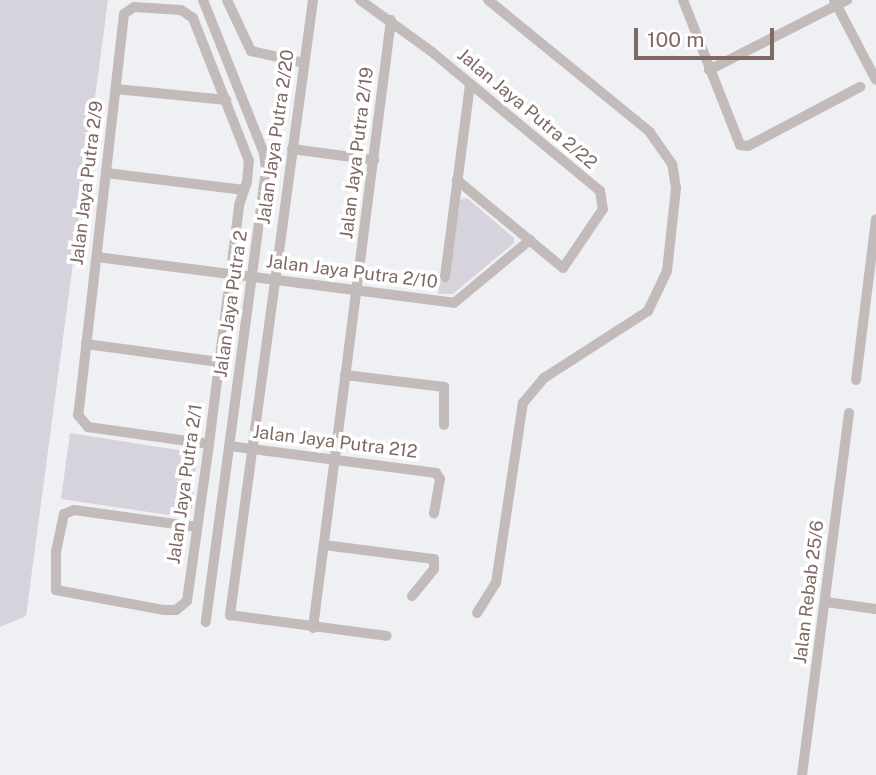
<!DOCTYPE html>
<style>
body{margin:0}
#map{position:relative;width:876px;height:775px;overflow:hidden;background:#eff0f4;font-family:"Public Sans",sans-serif}
div>[style]{position:absolute}
[style*='--x']{left:calc(var(--x)*1px);top:calc(var(--y)*1px);width:calc(var(--w)*1px);rotate:calc(var(--a)*1deg)}
.green>*{inset:0;background:#d6d3dd}
.minor>*{height:10px;margin:-5px;padding:0 5px;transform-origin:5px;border-radius:5px;background:#c2bbb9}
span{translate:-50% -50%;white-space:nowrap;text-align:center;line-height:1.15;-webkit-text-stroke:7px #fff;paint-order:stroke}
.street-label{font-size:18px;color:#806863}
.scale{position:absolute;left:634px;top:28px;width:140px;height:32px;box-sizing:border-box;border:4px solid #806863;border-top:0;padding-left:9px;font-size:21px;line-height:24px;white-space:nowrap;color:#806863;-webkit-text-stroke:5px #fff;paint-order:stroke}
</style>
<div id="map">
<div class="green">
<i style="clip-path:polygon(0 0,108px 0,26px 616px,0 627px)"></i>
<i style="clip-path:polygon(467px 198px,514px 238px,514px 243px,453px 294px,438px 294px,440px 280px,449px 281px,460px 200px)"></i>
<i style="clip-path:polygon(70px 433px,197px 453px,192px 508px,182px 517px,61px 499px)"></i>
</div>
<div class="minor">
<i style="--x:203;--y:0;--w:165;--a:68.3"></i>
<i style="--x:264;--y:153;--w:17;--a:83"></i>
<i style="--x:266;--y:170;--w:456;--a:97.6"></i>
<i style="--x:227;--y:0;--w:56;--a:64.8"></i>
<i style="--x:251;--y:51;--w:54;--a:12.8"></i>
<i style="--x:313;--y:0;--w:621;--a:97.69"></i>
<i style="--x:230;--y:615;--w:158;--a:7.6"></i>
<i style="--x:360;--y:0;--w:89;--a:35.8"></i>
<i style="--x:432;--y:52;--w:218;--a:39.6"></i>
<i style="--x:600;--y:191;--w:18;--a:81"></i>
<i style="--x:603;--y:209;--w:71;--a:124.1"></i>
<i style="--x:563;--y:268;--w:138;--a:-140.3"></i>
<i style="--x:683;--y:0;--w:156;--a:68.5"></i>
<i style="--x:740;--y:145;--w:8;--a:7"></i>
<i style="--x:748;--y:146;--w:127;--a:-27.8"></i>
<i style="--x:834;--y:0;--w:90;--a:62.3"></i>
<i style="--x:709;--y:70;--w:155;--a:-26.9"></i>
<i style="--x:116;--y:89;--w:111;--a:5.7"></i>
<i style="--x:292;--y:149;--w:83;--a:7.6"></i>
<i style="--x:106;--y:173;--w:139;--a:7"></i>
<i style="--x:97;--y:257;--w:360;--a:7.3"></i>
<i style="--x:454;--y:303;--w:99;--a:-39.7"></i>
<i style="--x:445;--y:277;--w:194;--a:-82.6"></i>
<i style="--x:86;--y:344;--w:134;--a:7.7"></i>
<i style="--x:345;--y:375;--w:100;--a:6.9"></i>
<i style="--x:444;--y:387;--w:38;--a:90"></i>
<i style="--x:856;--y:380;--w:162;--a:-82.9"></i>
<i style="--x:229;--y:446;--w:209;--a:7.4"></i>
<i style="--x:436;--y:473;--w:7;--a:56"></i>
<i style="--x:440;--y:479;--w:35;--a:100"></i>
<i style="--x:197;--y:527;--w:124;--a:-172.1"></i>
<i style="--x:74;--y:510;--w:11;--a:158"></i>
<i style="--x:64;--y:514;--w:38;--a:102"></i>
<i style="--x:56;--y:551;--w:39;--a:90"></i>
<i style="--x:56;--y:590;--w:110;--a:10.5"></i>
<i style="--x:164;--y:610;--w:12;--a:0"></i>
<i style="--x:176;--y:610;--w:14;--a:-39"></i>
<i style="--x:187;--y:601;--w:159;--a:-82"></i>
<i style="--x:209;--y:444;--w:241;--a:-82.8"></i>
<i style="--x:239;--y:205;--w:24;--a:-71"></i>
<i style="--x:247;--y:182;--w:21;--a:-85"></i>
<i style="--x:249;--y:161;--w:154;--a:-111.4"></i>
<i style="--x:193;--y:18;--w:14;--a:-146"></i>
<i style="--x:181;--y:10;--w:47;--a:-176.3"></i>
<i style="--x:134;--y:7;--w:12;--a:145"></i>
<i style="--x:124;--y:14;--w:404;--a:96.5"></i>
<i style="--x:78;--y:415;--w:16;--a:50"></i>
<i style="--x:88;--y:427;--w:122;--a:8"></i>
<i style="--x:324;--y:545;--w:111;--a:7.3"></i>
<i style="--x:434;--y:559;--w:10;--a:90"></i>
<i style="--x:434;--y:569;--w:35;--a:129"></i>
<i style="--x:826;--y:602;--w:50;--a:8"></i>
<i style="--x:477;--y:613;--w:36;--a:-58"></i>
<i style="--x:496;--y:583;--w:182;--a:-81.5"></i>
<i style="--x:523;--y:403;--w:33;--a:-50"></i>
<i style="--x:544;--y:378;--w:124;--a:-32.8"></i>
<i style="--x:648;--y:311;--w:44;--a:-64.6"></i>
<i style="--x:667;--y:271;--w:83;--a:-83.8"></i>
<i style="--x:676;--y:188;--w:24;--a:-99"></i>
<i style="--x:672;--y:164;--w:39;--a:-125"></i>
<i style="--x:650;--y:132;--w:209;--a:-140.8"></i>
<i style="--x:313;--y:628;--w:613;--a:-82.69"></i>
<i style="--x:802;--y:775;--w:365;--a:-82.6"></i>
</div>
<div class="street-label">
<span style="left:527px;top:109px;rotate:40deg">Jalan Jaya Putra 2/22</span>
<span style="left:276px;top:137px;rotate:-82deg">Jalan Jaya Putra 2/20</span>
<span style="left:357px;top:153px;rotate:-83deg">Jalan Jaya Putra 2/19</span>
<span style="left:87px;top:183px;rotate:-83deg">Jalan Jaya Putra 2/9</span>
<span style="left:352px;top:272px;rotate:7deg">Jalan Jaya Putra 2/10</span>
<span style="left:231px;top:304px;rotate:-82deg">Jalan Jaya Putra 2</span>
<span style="left:335px;top:442px;rotate:7deg">Jalan Jaya Putra 212</span>
<span style="left:185px;top:484px;rotate:-82deg">Jalan Jaya Putra 2/1</span>
<span style="left:809px;top:592px;rotate:-83deg">Jalan Rebab 25/6</span>
</div>
<div class="scale">100 m</div>
</div>
